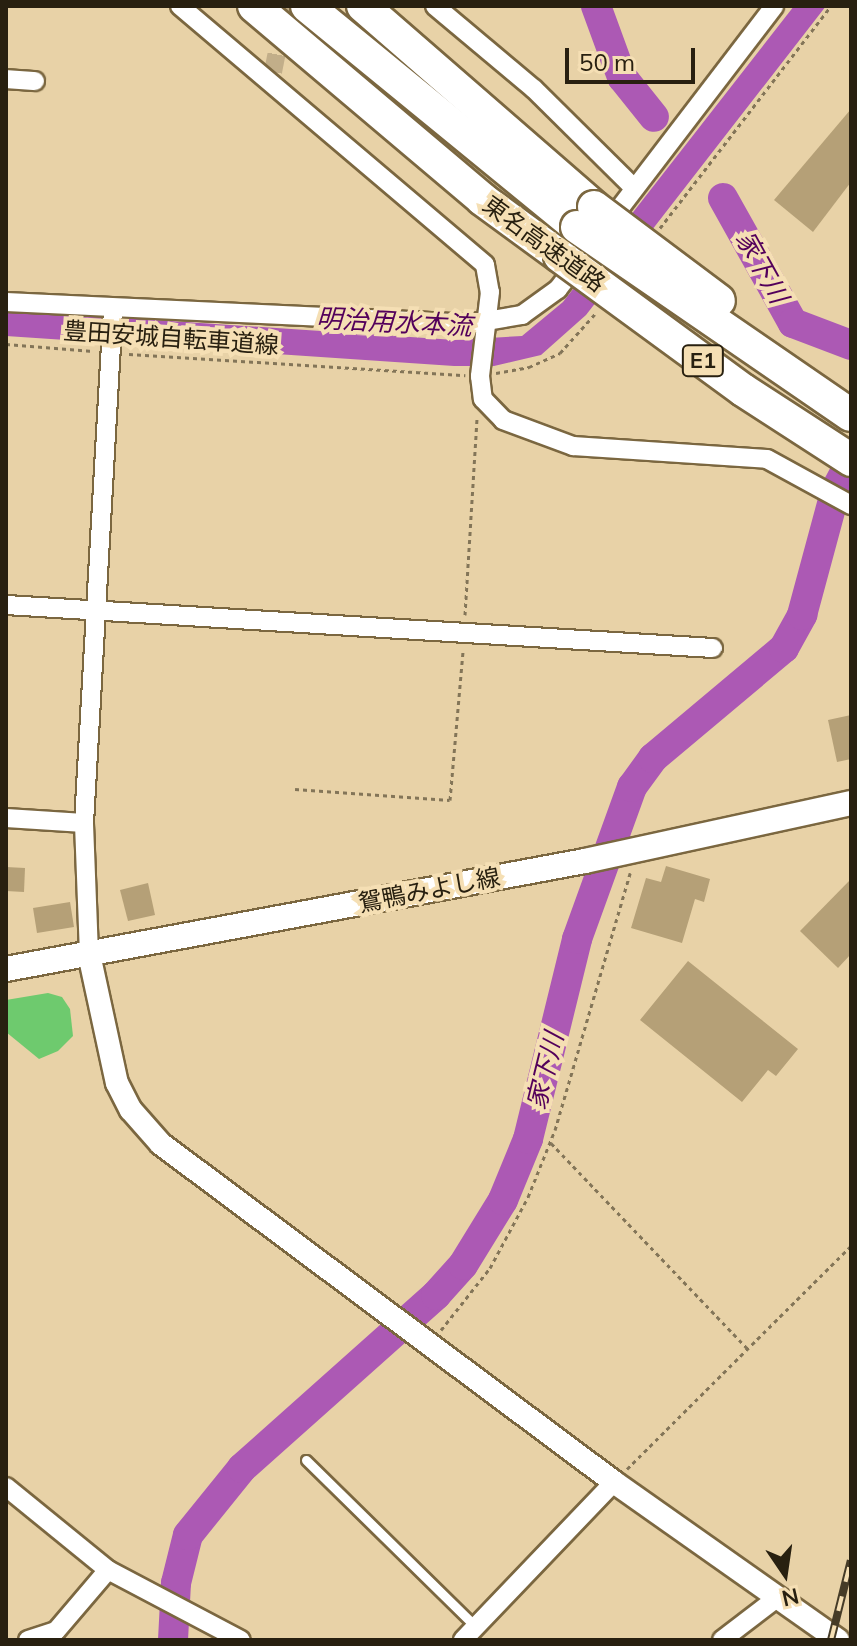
<!DOCTYPE html>
<meta charset="utf-8">
<style>
body{margin:0}
#map{position:relative;width:857px;height:1646px;overflow:hidden;background:#e8d2a7;font-family:Mulish,"Noto Sans JP",sans-serif}
div>[style]{position:absolute}
[style*='--x']{left:calc(var(--x)*1px);top:calc(var(--y)*1px);width:calc(var(--w)*1px);rotate:calc(var(--a)*1deg)}
.green>*{inset:0;background:#6eca6e}
.water>*{inset:0;background:#ac59b4}
.river>*{height:30px;margin:-15px;padding:0 15px;transform-origin:15px;border-radius:15px;background:#ac59b4}
.building>*{inset:0;background:#b5a077}
.minor-tunnel>*{height:18px;margin-top:-9px;transform-origin:0;background:repeating-linear-gradient(90deg,#c2ae89 0 18px,transparent 0 27px)}
.path>*{height:3px;margin-top:-1.5px;transform-origin:0;background:repeating-linear-gradient(90deg,#837558 0 4px,transparent 0 8px)}
.roads{filter:drop-shadow(2px 0 #7b6740) drop-shadow(-2px 0 #7b6740) drop-shadow(0 2px #7b6740) drop-shadow(0 -2px #7b6740)}
.service>*{height:9px;margin:-4.5px;padding:0 4.5px;transform-origin:4.5px;border-radius:4.5px;background:#fff}
.minor>*{height:18px;margin:-9px;padding:0 9px;transform-origin:9px;border-radius:9px;background:#fff}
.tertiary>*{height:22px;margin:-11px;padding:0 11px;transform-origin:11px;border-radius:11px;background:#fff}
.secondary>*{height:24px;margin:-12px;padding:0 12px;transform-origin:12px;border-radius:12px;background:#fff}
.motorway>*{height:32px;margin:-16px;padding:0 16px;transform-origin:16px;border-radius:16px;background:#fff}
.rail>*{height:8px;margin-top:-4px;transform-origin:0;background:repeating-linear-gradient(90deg,#f5dfb4 0 15px,#453b27 0 30px);box-sizing:border-box;border-block:2px solid #453b27}
.bridges{filter:drop-shadow(2px 0 #7b6740) drop-shadow(-2px 0 #7b6740) drop-shadow(0 2px #7b6740) drop-shadow(0 -2px #7b6740)}
.motorway-bridge>*{height:32px;margin:-16px;padding:0 16px;transform-origin:16px;border-radius:16px;background:#fff}
span{translate:-50% -50%;white-space:nowrap;text-align:center;line-height:1.15;-webkit-text-stroke:8px #f5dfb4;paint-order:stroke}
.shield-label span{padding:2px 6px;background:#f5dfb4;border:2px solid;border-radius:6px;-webkit-text-stroke-width:0}
.shield-label{font-size:22px;color:#282010;font-weight:700}
.street-label{font-size:24px;color:#282010}
.water-label{font-size:26px;color:#53005b;font-style:italic}
.frame{position:absolute;inset:0;border:8px solid #282010;pointer-events:none}
.north{position:absolute;left:745px;top:1534px;width:80px;height:80px;-webkit-text-stroke:6px #f5dfb4;paint-order:stroke;rotate:167deg;font-size:22px;font-weight:700;line-height:32px;text-align:center;color:#282010}
.north::after{content:'';display:block;margin:auto;width:28px;height:36px;background:#282010;clip-path:polygon(50% 0,100% 100%,50% 72%,0 100%)}
.scale{position:absolute;left:565px;top:48px;width:130px;height:36px;box-sizing:border-box;border:4px solid #282010;border-top:0;padding-left:10px;font-size:24px;line-height:28px;white-space:nowrap;color:#282010;-webkit-text-stroke:6px #f5dfb4;paint-order:stroke}
</style>
<div id="map">
<div class="green">
<i style="clip-path:polygon(48px 993px,62px 997px,70px 1009px,73px 1036px,58px 1051px,39px 1059px,6px 1032px,6px 1000px)"></i>
</div>
<div class="water">
<i style="clip-path:polygon(794px 6px,826px 6px,586px 315px,541px 355px,494px 366px,454px 366px,6px 336px,6px 310px,455px 340px,522px 336px,563px 302px)"></i>
</div>
<div class="river">
<i style="--x:596;--y:6;--w:76;--a:69.9"></i>
<i style="--x:622;--y:77;--w:51;--a:51.3"></i>
<i style="--x:723;--y:198;--w:143;--a:60.8"></i>
<i style="--x:793;--y:323;--w:62;--a:20.8"></i>
<i style="--x:173;--y:1640;--w:57;--a:-87"></i>
<i style="--x:176;--y:1583;--w:49;--a:-76"></i>
<i style="--x:188;--y:1535;--w:86;--a:-51.1"></i>
<i style="--x:242;--y:1468;--w:260;--a:-41.7"></i>
<i style="--x:436;--y:1295;--w:40;--a:-48"></i>
<i style="--x:463;--y:1265;--w:76;--a:-58.4"></i>
<i style="--x:503;--y:1200;--w:66;--a:-67.7"></i>
<i style="--x:528;--y:1139;--w:206;--a:-76.2"></i>
<i style="--x:577;--y:939;--w:162;--a:-70.1"></i>
<i style="--x:632;--y:787;--w:36;--a:-54"></i>
<i style="--x:653;--y:758;--w:171;--a:-40"></i>
<i style="--x:784;--y:648;--w:38;--a:-61"></i>
<i style="--x:802;--y:615;--w:131;--a:-74.9"></i>
<i style="--x:836;--y:489;--w:32;--a:-62"></i>
</div>
<div class="building">
<i style="clip-path:polygon(851px 109px,851px 182px,813px 232px,774px 200px)"></i>
<i style="clip-path:polygon(851px 715px,851px 759px,837px 762px,828px 720px)"></i>
<i style="clip-path:polygon(666px 866px,710px 879px,704px 902px,695px 899px,682px 943px,631px 928px,646px 878px,661px 882px)"></i>
<i style="clip-path:polygon(6px 867px,25px 868px,24px 892px,6px 891px)"></i>
<i style="clip-path:polygon(851px 879px,851px 954px,838px 968px,800px 931px)"></i>
<i style="clip-path:polygon(148px 883px,155px 915px,128px 921px,120px 890px)"></i>
<i style="clip-path:polygon(70px 902px,74px 927px,37px 933px,33px 908px)"></i>
<i style="clip-path:polygon(688px 961px,798px 1049px,776px 1076px,768px 1070px,742px 1102px,640px 1020px)"></i>
</div>
<div class="minor-tunnel">
<i style="--x:273;--y:72;--w:67;--a:-78.9"></i>
</div>
<div class="path">
<i style="--x:660;--y:228;--w:280;--a:-52.4"></i>
<i style="--x:6;--y:344;--w:87;--a:4.6"></i>
<i style="--x:129;--y:354;--w:337;--a:3.6"></i>
<i style="--x:496;--y:373;--w:34;--a:-10"></i>
<i style="--x:529;--y:367;--w:34;--a:-24"></i>
<i style="--x:560;--y:353;--w:52;--a:-48.1"></i>
<i style="--x:465;--y:615;--w:196;--a:-86.5"></i>
<i style="--x:295;--y:789;--w:155;--a:4.1"></i>
<i style="--x:450;--y:800;--w:150;--a:-85"></i>
<i style="--x:551;--y:1143;--w:285;--a:46.3"></i>
<i style="--x:441;--y:1330;--w:79;--a:-51.7"></i>
<i style="--x:490;--y:1268;--w:81;--a:-61.8"></i>
<i style="--x:528;--y:1197;--w:72;--a:-68.1"></i>
<i style="--x:555;--y:1130;--w:268;--a:-73.7"></i>
<i style="--x:627;--y:1469;--w:316;--a:-44.9"></i>
</div>
<div class="roads">
<div class="service">
<i style="--x:306;--y:1460;--w:238;--a:44.5"></i>
</div>
<div class="minor">
<i style="--x:180;--y:6;--w:400;--a:40.3"></i>
<i style="--x:485;--y:265;--w:27;--a:80"></i>
<i style="--x:490;--y:292;--w:85;--a:96.8"></i>
<i style="--x:480;--y:376;--w:23;--a:83"></i>
<i style="--x:483;--y:399;--w:29;--a:46"></i>
<i style="--x:503;--y:420;--w:75;--a:20.4"></i>
<i style="--x:573;--y:446;--w:194;--a:3.8"></i>
<i style="--x:767;--y:459;--w:96;--a:28.7"></i>
<i style="--x:435;--y:6;--w:129;--a:40"></i>
<i style="--x:534;--y:89;--w:139;--a:44.7"></i>
<i style="--x:6;--y:79;--w:29;--a:4"></i>
<i style="--x:6;--y:302;--w:463;--a:2.7"></i>
<i style="--x:468;--y:324;--w:55;--a:-9.5"></i>
<i style="--x:522;--y:315;--w:44;--a:-35.8"></i>
<i style="--x:558;--y:289;--w:356;--a:-52.6"></i>
<i style="--x:6;--y:605;--w:708;--a:3.48"></i>
<i style="--x:6;--y:818;--w:78;--a:3.7"></i>
<i style="--x:89;--y:954;--w:131;--a:-92.2"></i>
<i style="--x:84;--y:823;--w:515;--a:-86.77"></i>
<i style="--x:6;--y:1487;--w:132;--a:39.1"></i>
<i style="--x:108;--y:1570;--w:150;--a:27.8"></i>
<i style="--x:28;--y:1640;--w:29;--a:-18"></i>
<i style="--x:56;--y:1631;--w:80;--a:-49.6"></i>
<i style="--x:463;--y:1640;--w:219;--a:-46.3"></i>
<i style="--x:722;--y:1640;--w:71;--a:-37.5"></i>
</div>
<div class="tertiary">
<i style="--x:89;--y:954;--w:132;--a:77.8"></i>
<i style="--x:117;--y:1083;--w:30;--a:63"></i>
<i style="--x:131;--y:1110;--w:45;--a:48.6"></i>
<i style="--x:161;--y:1144;--w:565;--a:36.73"></i>
<i style="--x:614;--y:1482;--w:274;--a:35.2"></i>
</div>
<div class="secondary">
<i style="--x:6;--y:969;--w:589;--a:-10.57"></i>
<i style="--x:585;--y:861;--w:272;--a:-12.3"></i>
</div>
<div class="motorway">
<i style="--x:254;--y:6;--w:299;--a:40.2"></i>
<i style="--x:482;--y:199;--w:97;--a:36.2"></i>
<i style="--x:307;--y:6;--w:349;--a:39.3"></i>
<i style="--x:363;--y:6;--w:306;--a:41"></i>
</div>
</div>
<div class="rail">
<i style="--x:831;--y:1640;--w:82;--a:-76"></i>
</div>
<div class="bridges">
<div class="motorway-bridge">
<i style="--x:594;--y:207;--w:156;--a:36.9"></i>
<i style="--x:577;--y:227;--w:332;--a:34.5"></i>
<i style="--x:560;--y:256;--w:227;--a:36.2"></i>
<i style="--x:743;--y:390;--w:129;--a:32.9"></i>
</div>
</div>
<div class="shield-label">
<span style="left:703px;top:361px">E1</span>
</div>
<div class="street-label">
<span style="left:544px;top:244px;rotate:36deg">東名高速道路</span>
<span style="left:171px;top:338px;rotate:4deg">豊田安城自転車道線</span>
<span style="left:429px;top:890px;rotate:-11deg">鴛鴨みよし線</span>
</div>
<div class="water-label">
<span style="left:762px;top:267px;rotate:61deg">家下川</span>
<span style="left:394px;top:322px;rotate:3deg">明治用水本流</span>
<span style="left:545px;top:1071px;rotate:-76deg">家下川</span>
</div>
<div class="frame"></div>
<div class="north">N</div>
<div class="scale">50 m</div>
</div>
